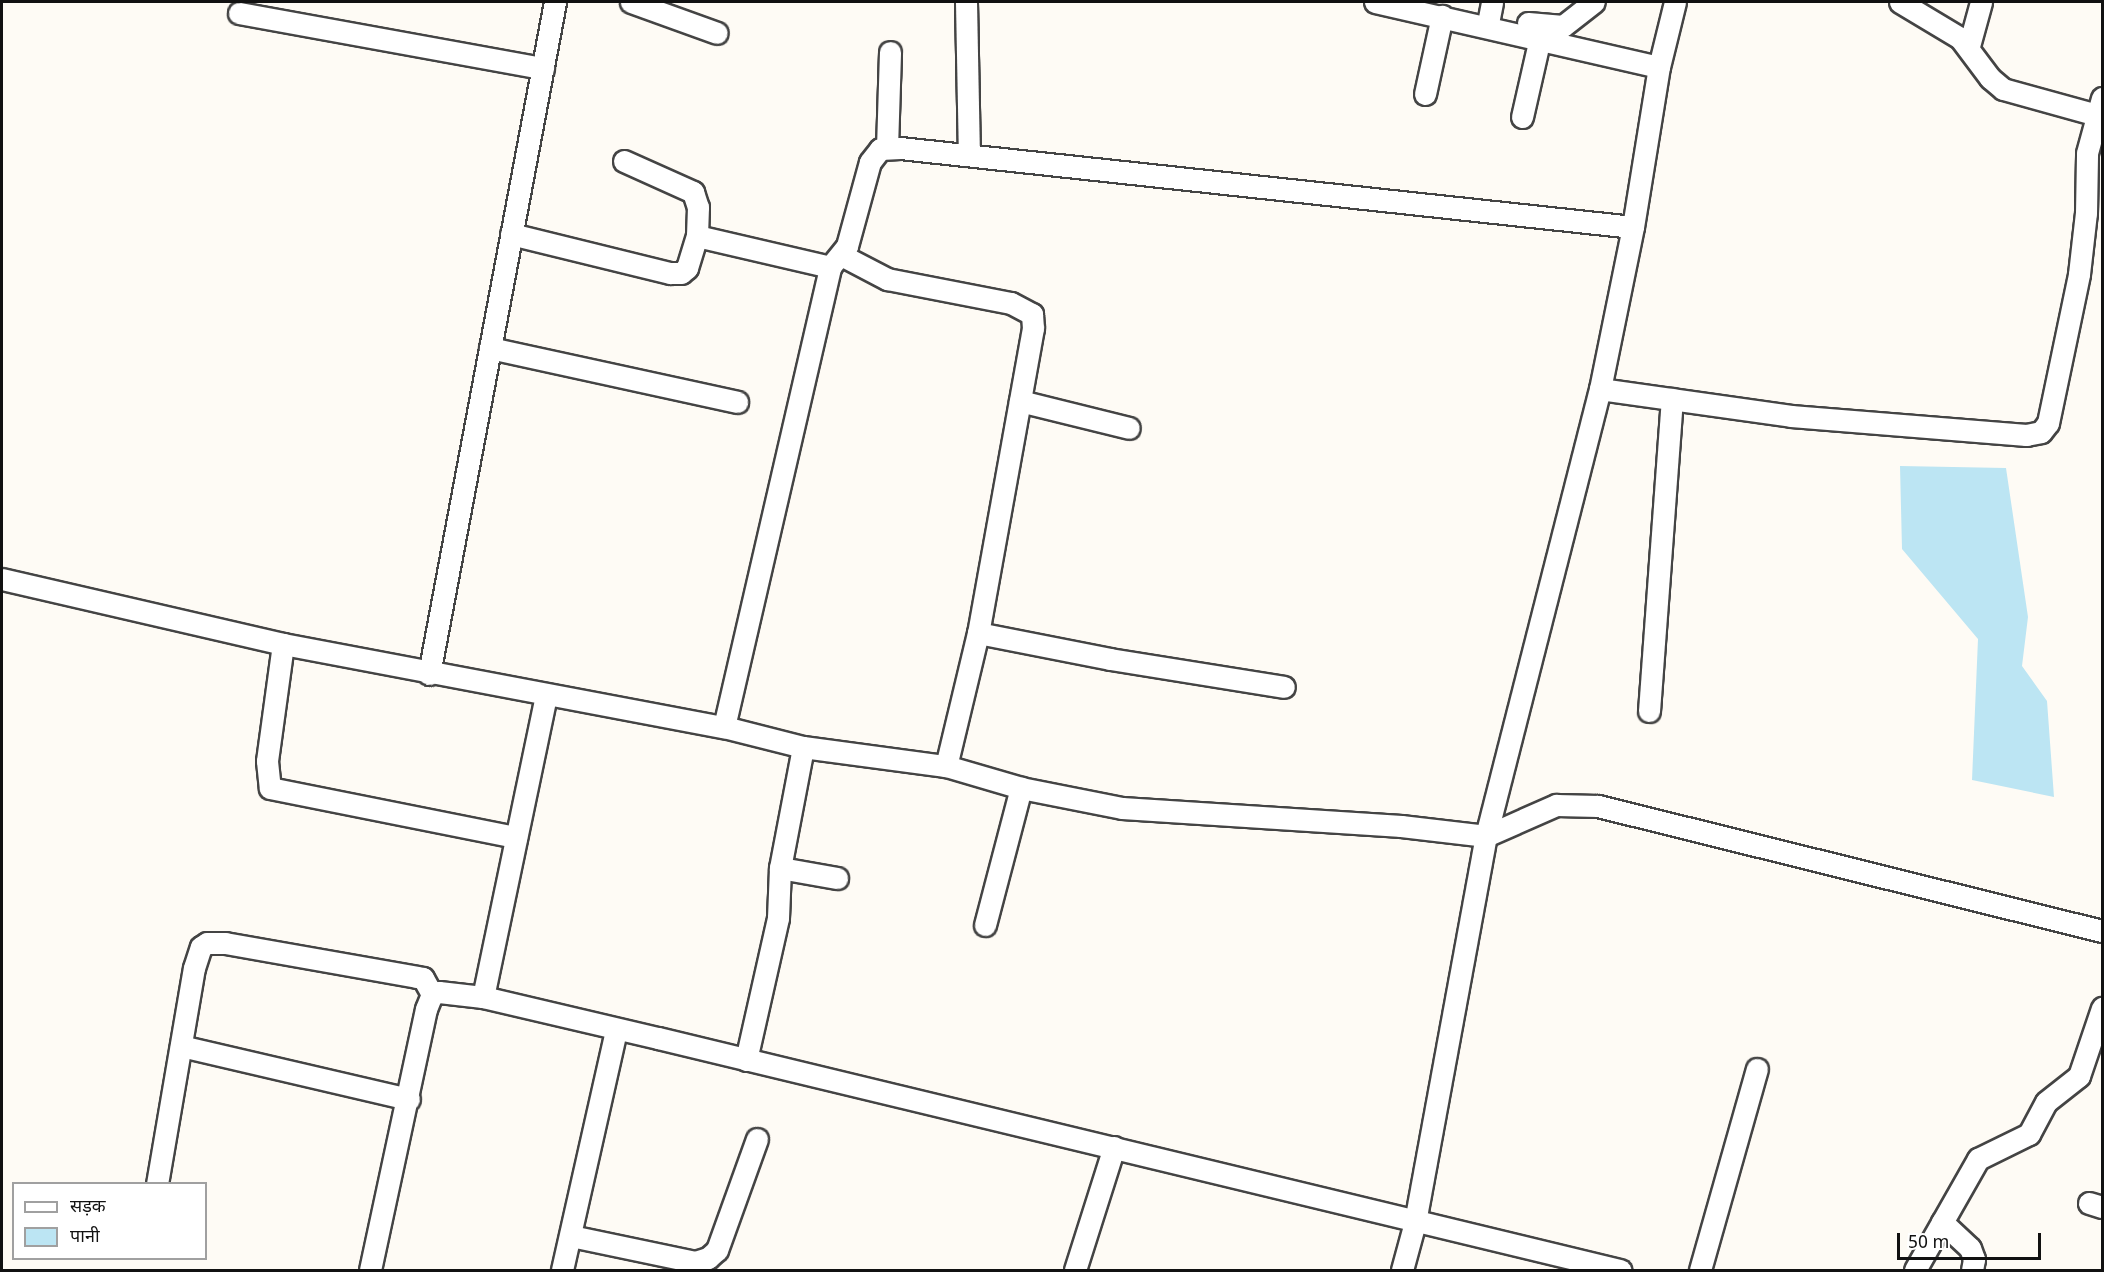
<!DOCTYPE html>
<meta charset="utf-8">
<style>
body{margin:0}
#map{position:relative;width:2104px;height:1272px;overflow:hidden;background:#fefbf5;font-family:Georgia,"Noto Sans Devanagari",serif}
div>[style]{position:absolute}
[style*='--x']{left:calc(var(--x)*1px);top:calc(var(--y)*1px);width:calc(var(--w)*1px);rotate:calc(var(--a)*1deg)}
.water>*{inset:0;background:#bce5f3}
.roads{filter:drop-shadow(2px 0 #444) drop-shadow(-2px 0 #444) drop-shadow(0 2px #444) drop-shadow(0 -2px #444)}
.street>*{height:21px;margin:-10.5px;padding:0 10.5px;transform-origin:10.5px;border-radius:10.5px;background:#fff}
span{translate:-50% -50%;white-space:nowrap;text-align:center;line-height:1.15;-webkit-text-stroke:6px #fff;paint-order:stroke}
.frame{position:absolute;inset:0;border:3px solid #111;pointer-events:none}
.legend{position:absolute;left:12px;top:1182px;width:195px;height:78px;box-sizing:border-box;background:#fff;border:2px solid #a0a0a0;margin:0;padding:8px 10px;list-style:none;font-size:18px;color:#111}
.legend li{display:flex;align-items:center;gap:12px;height:30px}
.legend b{width:30px;border:2px solid #a0a0a0}
.scale{position:absolute;left:1897px;top:1233px;width:144px;height:27px;box-sizing:border-box;border:3px solid #111;border-top:0;padding-left:8px;font-size:18px;line-height:21px;white-space:nowrap;color:#111;-webkit-text-stroke:4px #fff;paint-order:stroke}
</style>
<div id="map">
<div class="water">
<i style="clip-path:polygon(1900px 466px,2006px 468px,2028px 617px,2022px 666px,2047px 701px,2054px 797px,1972px 780px,1978px 639px,1902px 549px)"></i>
</div>
<div class="roads">
<div class="street">
<i style="--x:631;--y:2;--w:91;--a:19.8"></i>
<i style="--x:966;--y:2;--w:153;--a:88.9"></i>
<i style="--x:1375;--y:2;--w:291;--a:12.9"></i>
<i style="--x:1900;--y:2;--w:70;--a:31"></i>
<i style="--x:1960;--y:38;--w:50;--a:53.1"></i>
<i style="--x:1990;--y:78;--w:17;--a:40"></i>
<i style="--x:2003;--y:89;--w:98;--a:15.5"></i>
<i style="--x:239;--y:13;--w:309;--a:10.3"></i>
<i style="--x:1489;--y:18;--w:16;--a:-79"></i>
<i style="--x:1528;--y:23;--w:35;--a:5"></i>
<i style="--x:1563;--y:26;--w:39;--a:-38"></i>
<i style="--x:1969;--y:46;--w:46;--a:-74.7"></i>
<i style="--x:1425;--y:94;--w:80;--a:-77.7"></i>
<i style="--x:1522;--y:117;--w:81;--a:-77.2"></i>
<i style="--x:887;--y:148;--w:96;--a:-88.2"></i>
<i style="--x:624;--y:161;--w:76;--a:24.2"></i>
<i style="--x:693;--y:192;--w:16;--a:72"></i>
<i style="--x:698;--y:207;--w:29;--a:92"></i>
<i style="--x:697;--y:236;--w:137;--a:13.1"></i>
<i style="--x:511;--y:234;--w:164;--a:13.8"></i>
<i style="--x:670;--y:273;--w:11;--a:0"></i>
<i style="--x:681;--y:273;--w:8;--a:-40"></i>
<i style="--x:687;--y:268;--w:34;--a:-73"></i>
<i style="--x:843;--y:256;--w:50;--a:27.6"></i>
<i style="--x:887;--y:279;--w:126;--a:11"></i>
<i style="--x:1011;--y:303;--w:24;--a:28"></i>
<i style="--x:1032;--y:314;--w:14;--a:86"></i>
<i style="--x:1033;--y:328;--w:310;--a:100.2"></i>
<i style="--x:978;--y:633;--w:137;--a:103.5"></i>
<i style="--x:490;--y:348;--w:253;--a:12.3"></i>
<i style="--x:1600;--y:389;--w:193;--a:8"></i>
<i style="--x:1791;--y:416;--w:236;--a:4.6"></i>
<i style="--x:2026;--y:435;--w:15;--a:-11"></i>
<i style="--x:2041;--y:432;--w:11;--a:-52"></i>
<i style="--x:2048;--y:423;--w:152;--a:-78.2"></i>
<i style="--x:2079;--y:274;--w:61;--a:-83.5"></i>
<i style="--x:2086;--y:213;--w:60;--a:-89"></i>
<i style="--x:2087;--y:153;--w:57;--a:-74.7"></i>
<i style="--x:1020;--y:401;--w:112;--a:13.9"></i>
<i style="--x:2;--y:579;--w:288;--a:13"></i>
<i style="--x:283;--y:644;--w:449;--a:10.7"></i>
<i style="--x:724;--y:727;--w:81;--a:14.2"></i>
<i style="--x:803;--y:747;--w:144;--a:7.6"></i>
<i style="--x:946;--y:766;--w:78;--a:16.3"></i>
<i style="--x:1021;--y:788;--w:103;--a:11.2"></i>
<i style="--x:1122;--y:808;--w:280;--a:3.7"></i>
<i style="--x:1401;--y:826;--w:86;--a:6.7"></i>
<i style="--x:1486;--y:836;--w:77;--a:-23.9"></i>
<i style="--x:1556;--y:805;--w:42;--a:1.4"></i>
<i style="--x:1598;--y:806;--w:519;--a:13.93"></i>
<i style="--x:978;--y:633;--w:135;--a:11.1"></i>
<i style="--x:1110;--y:659;--w:176;--a:9.1"></i>
<i style="--x:283;--y:644;--w:118;--a:97.8"></i>
<i style="--x:267;--y:761;--w:27;--a:84"></i>
<i style="--x:270;--y:788;--w:251;--a:11.3"></i>
<i style="--x:429;--y:674;--w:684;--a:-79.38"></i>
<i style="--x:1649;--y:711;--w:313;--a:-85.8"></i>
<i style="--x:724;--y:727;--w:472;--a:-77"></i>
<i style="--x:830;--y:267;--w:27;--a:-51"></i>
<i style="--x:847;--y:246;--w:87;--a:-74.7"></i>
<i style="--x:870;--y:162;--w:16;--a:-52"></i>
<i style="--x:880;--y:149;--w:20;--a:-3"></i>
<i style="--x:900;--y:148;--w:737;--a:6.15"></i>
<i style="--x:780;--y:868;--w:58;--a:10"></i>
<i style="--x:985;--y:925;--w:142;--a:-75.3"></i>
<i style="--x:483;--y:997;--w:309;--a:-78.2"></i>
<i style="--x:181;--y:1046;--w:234;--a:13.1"></i>
<i style="--x:746;--y:1060;--w:146;--a:-77.3"></i>
<i style="--x:778;--y:918;--w:50;--a:-87.7"></i>
<i style="--x:780;--y:868;--w:123;--a:-79.2"></i>
<i style="--x:157;--y:1184;--w:219;--a:-80.3"></i>
<i style="--x:194;--y:968;--w:22;--a:-72"></i>
<i style="--x:201;--y:947;--w:7;--a:-34"></i>
<i style="--x:207;--y:943;--w:18;--a:0"></i>
<i style="--x:225;--y:943;--w:195;--a:10"></i>
<i style="--x:417;--y:977;--w:6;--a:9"></i>
<i style="--x:423;--y:978;--w:18;--a:61"></i>
<i style="--x:2089;--y:1203;--w:14;--a:17"></i>
<i style="--x:1942;--y:1222;--w:38;--a:43"></i>
<i style="--x:1970;--y:1248;--w:12;--a:70"></i>
<i style="--x:1974;--y:1259;--w:11;--a:100"></i>
<i style="--x:571;--y:1236;--w:127;--a:11.8"></i>
<i style="--x:695;--y:1262;--w:14;--a:-17"></i>
<i style="--x:708;--y:1258;--w:12;--a:-42"></i>
<i style="--x:717;--y:1250;--w:118;--a:-70.2"></i>
<i style="--x:370;--y:1270;--w:267;--a:-77.9"></i>
<i style="--x:426;--y:1009;--w:16;--a:-68"></i>
<i style="--x:432;--y:994;--w:7;--a:-16"></i>
<i style="--x:439;--y:992;--w:44;--a:6.5"></i>
<i style="--x:483;--y:997;--w:180;--a:13.2"></i>
<i style="--x:658;--y:1038;--w:990;--a:13.56"></i>
<i style="--x:562;--y:1270;--w:246;--a:-77.3"></i>
<i style="--x:1075;--y:1270;--w:129;--a:-72.4"></i>
<i style="--x:1402;--y:1270;--w:50;--a:-74.8"></i>
<i style="--x:1415;--y:1222;--w:392;--a:-79.6"></i>
<i style="--x:1486;--y:836;--w:461;--a:-75.7"></i>
<i style="--x:1600;--y:389;--w:165;--a:-78.5"></i>
<i style="--x:1633;--y:227;--w:162;--a:-80.8"></i>
<i style="--x:1659;--y:67;--w:67;--a:-76.2"></i>
<i style="--x:1700;--y:1270;--w:209;--a:-74.2"></i>
<i style="--x:1915;--y:1270;--w:128;--a:-60.4"></i>
<i style="--x:1978;--y:1159;--w:57;--a:-26.1"></i>
<i style="--x:2029;--y:1134;--w:36;--a:-62"></i>
<i style="--x:2046;--y:1102;--w:42;--a:-38.2"></i>
<i style="--x:2079;--y:1076;--w:72;--a:-71.3"></i>
</div>
</div>
<div class="frame"></div>
<ul class="legend">
<li><b style="height:8px;background:#fff"></b>सड़क</li>
<li><b style="height:16px;background:#bce5f3"></b>पानी</li>
</ul>
<div class="scale">50 m</div>
</div>
